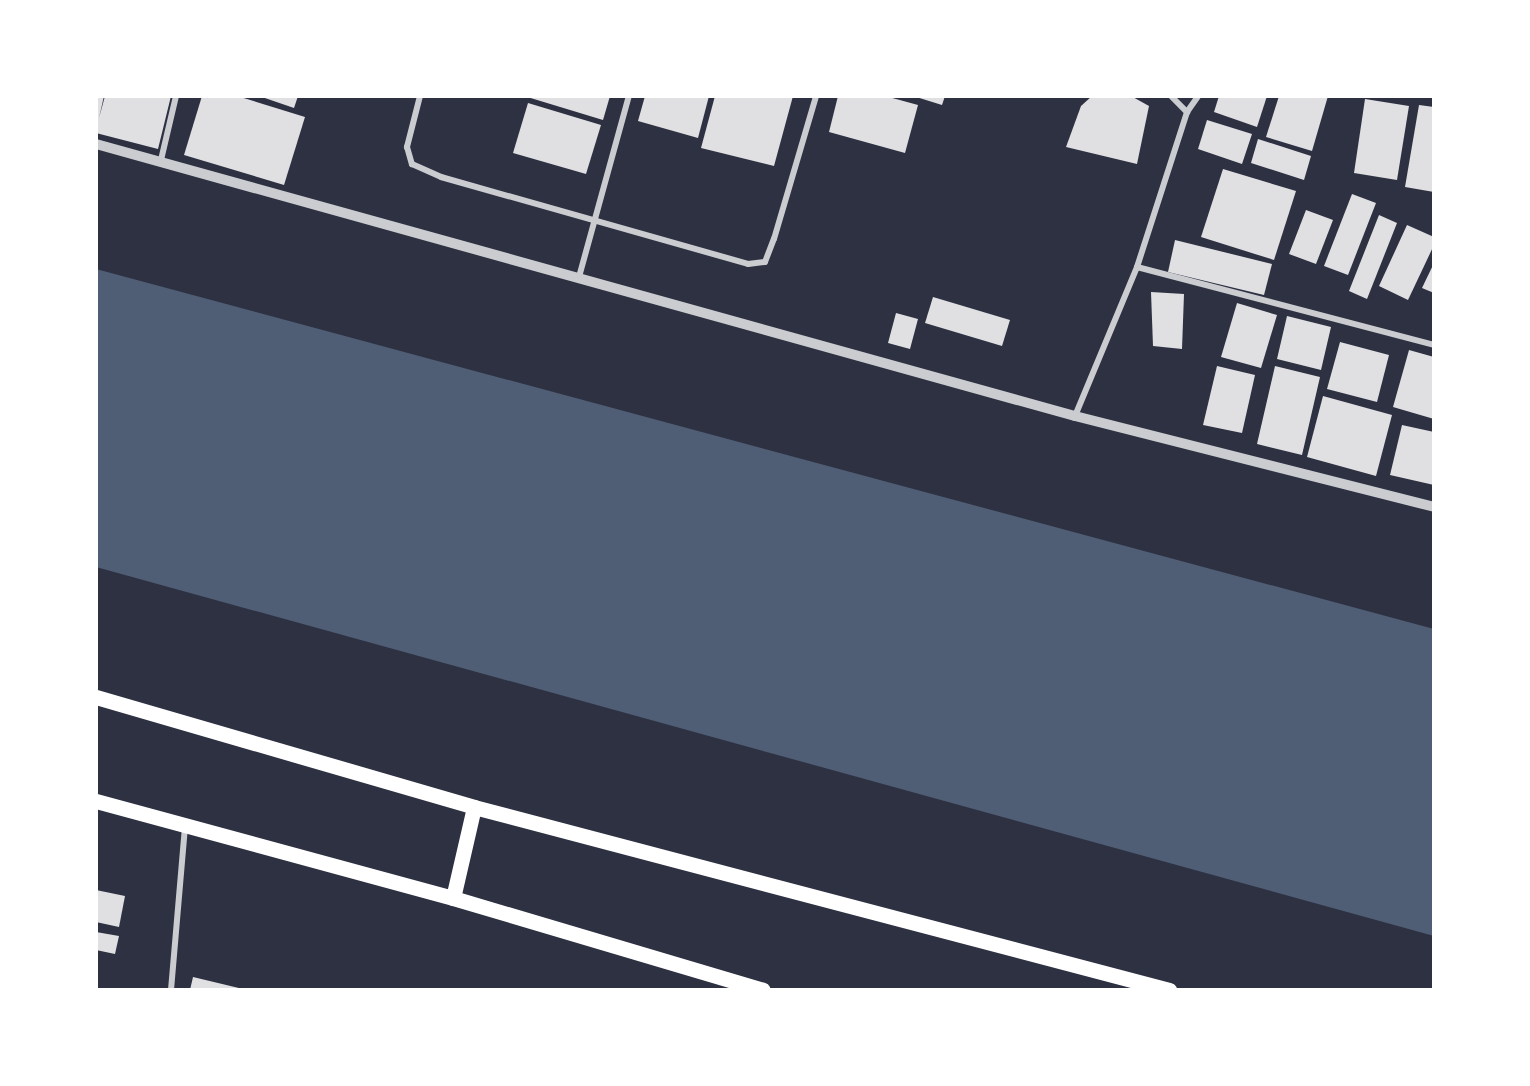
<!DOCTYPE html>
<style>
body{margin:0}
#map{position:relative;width:1530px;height:1086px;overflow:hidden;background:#2d3142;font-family:"IBM Plex Sans",sans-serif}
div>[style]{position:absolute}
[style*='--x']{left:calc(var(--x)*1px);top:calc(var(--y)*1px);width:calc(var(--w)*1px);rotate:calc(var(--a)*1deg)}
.water>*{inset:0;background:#4f5d75}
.building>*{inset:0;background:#e0e0e3}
.minor>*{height:6px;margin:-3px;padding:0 3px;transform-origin:3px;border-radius:3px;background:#caccd0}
.tertiary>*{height:10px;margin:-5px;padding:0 5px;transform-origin:5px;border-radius:5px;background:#caccd0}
.primary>*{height:15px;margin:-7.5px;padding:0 7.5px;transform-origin:7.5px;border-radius:7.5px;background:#fff}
span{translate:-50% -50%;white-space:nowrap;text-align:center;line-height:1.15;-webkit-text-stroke:4.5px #fff;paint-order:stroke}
.frame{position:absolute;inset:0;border:98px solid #fff;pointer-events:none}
</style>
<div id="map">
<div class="water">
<i style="clip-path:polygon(96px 269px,1434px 629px,1434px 936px,96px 567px)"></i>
</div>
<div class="building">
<i style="clip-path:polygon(96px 96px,104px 96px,99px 118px,105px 96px,171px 96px,158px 149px,96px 133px)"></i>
<i style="clip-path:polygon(202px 96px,237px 96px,305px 117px,284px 185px,184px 155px)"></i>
<i style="clip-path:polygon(259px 96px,298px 96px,294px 108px)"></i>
<i style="clip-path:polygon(524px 96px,610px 96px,603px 120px)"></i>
<i style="clip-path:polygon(645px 96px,709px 96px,698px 138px,638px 121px)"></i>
<i style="clip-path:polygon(715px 96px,793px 96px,774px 166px,701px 148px)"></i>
<i style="clip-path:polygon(838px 96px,885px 96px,918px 105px,905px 153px,829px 132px)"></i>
<i style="clip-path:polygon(913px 96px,945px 96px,942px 105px)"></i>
<i style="clip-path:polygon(1092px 96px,1131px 96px,1149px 106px,1137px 164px,1066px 147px,1081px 106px)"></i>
<i style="clip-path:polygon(1219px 96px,1267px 96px,1257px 127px,1214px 112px)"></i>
<i style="clip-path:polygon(1279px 96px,1328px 96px,1312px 151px,1266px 137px)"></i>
<i style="clip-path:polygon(1365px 99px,1409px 106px,1397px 180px,1354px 173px)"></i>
<i style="clip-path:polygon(528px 103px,601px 125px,586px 174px,513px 153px)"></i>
<i style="clip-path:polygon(1419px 105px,1434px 107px,1434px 192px,1405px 187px)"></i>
<i style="clip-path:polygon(1207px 120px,1252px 134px,1242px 164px,1198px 149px)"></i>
<i style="clip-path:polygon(1258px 139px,1311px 156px,1304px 180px,1251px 163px)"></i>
<i style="clip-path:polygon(1223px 169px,1296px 191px,1274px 260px,1201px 237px)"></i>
<i style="clip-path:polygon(1352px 194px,1376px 203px,1348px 275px,1324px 266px)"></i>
<i style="clip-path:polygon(1306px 210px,1333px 220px,1316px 264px,1289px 254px)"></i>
<i style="clip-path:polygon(1379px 215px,1397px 223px,1367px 299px,1349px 291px)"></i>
<i style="clip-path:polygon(1407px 225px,1434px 237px,1434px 245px,1408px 300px,1379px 286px)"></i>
<i style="clip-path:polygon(1175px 240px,1272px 264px,1264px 295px,1168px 272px)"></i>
<i style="clip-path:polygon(1434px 263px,1434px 293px,1422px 288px)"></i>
<i style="clip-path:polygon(1151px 292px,1184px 294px,1182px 349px,1153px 346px)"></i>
<i style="clip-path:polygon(933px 297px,1010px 320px,1002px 346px,925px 323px)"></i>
<i style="clip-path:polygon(1237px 303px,1277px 315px,1261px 368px,1221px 357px)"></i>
<i style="clip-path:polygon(896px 313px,918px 319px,910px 349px,888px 343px)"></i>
<i style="clip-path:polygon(1287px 316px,1331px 327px,1321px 370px,1277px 359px)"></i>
<i style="clip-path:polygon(1340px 342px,1389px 355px,1377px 402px,1327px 389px)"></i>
<i style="clip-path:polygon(1409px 350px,1434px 357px,1434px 419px,1393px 407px)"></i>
<i style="clip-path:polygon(1217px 366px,1255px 375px,1242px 433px,1203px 425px)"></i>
<i style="clip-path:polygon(1275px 366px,1320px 377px,1302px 455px,1257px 444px)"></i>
<i style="clip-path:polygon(1323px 396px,1392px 415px,1376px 476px,1307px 457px)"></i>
<i style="clip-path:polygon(1402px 425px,1434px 432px,1434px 485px,1390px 475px)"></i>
<i style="clip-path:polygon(96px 890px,125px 896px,119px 927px,96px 922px)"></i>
<i style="clip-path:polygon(96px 932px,119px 936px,115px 954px,96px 950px)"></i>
<i style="clip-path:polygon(193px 977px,243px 989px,243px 990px,190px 990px)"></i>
</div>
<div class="minor">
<i style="--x:420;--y:96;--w:53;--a:104.3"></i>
<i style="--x:407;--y:147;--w:18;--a:74"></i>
<i style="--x:412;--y:164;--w:32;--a:24"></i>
<i style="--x:441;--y:177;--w:319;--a:15.8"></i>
<i style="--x:748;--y:264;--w:17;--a:-7"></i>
<i style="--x:765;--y:262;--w:25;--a:-69"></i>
<i style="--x:774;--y:239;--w:149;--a:-73.6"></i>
<i style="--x:1171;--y:96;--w:23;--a:45"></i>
<i style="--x:161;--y:160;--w:66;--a:-76.8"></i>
<i style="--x:1137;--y:267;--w:307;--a:14.7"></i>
<i style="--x:579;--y:277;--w:188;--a:-74.6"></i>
<i style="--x:1075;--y:416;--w:161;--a:-67.4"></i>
<i style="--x:1137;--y:267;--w:163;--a:-72.1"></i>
<i style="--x:1187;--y:112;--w:19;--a:-55"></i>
<i style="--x:171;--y:990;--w:164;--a:-85.1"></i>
</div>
<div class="tertiary">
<i style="--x:96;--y:144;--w:1016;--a:15.53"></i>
<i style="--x:1075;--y:416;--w:370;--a:14.2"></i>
</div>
<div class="primary">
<i style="--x:96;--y:697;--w:394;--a:16.2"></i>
<i style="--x:474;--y:807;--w:719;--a:14.75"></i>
<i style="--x:96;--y:801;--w:370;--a:15.2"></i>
<i style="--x:453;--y:898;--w:323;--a:16.5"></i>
<i style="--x:453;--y:898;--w:93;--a:-77"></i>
</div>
<div class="frame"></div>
</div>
